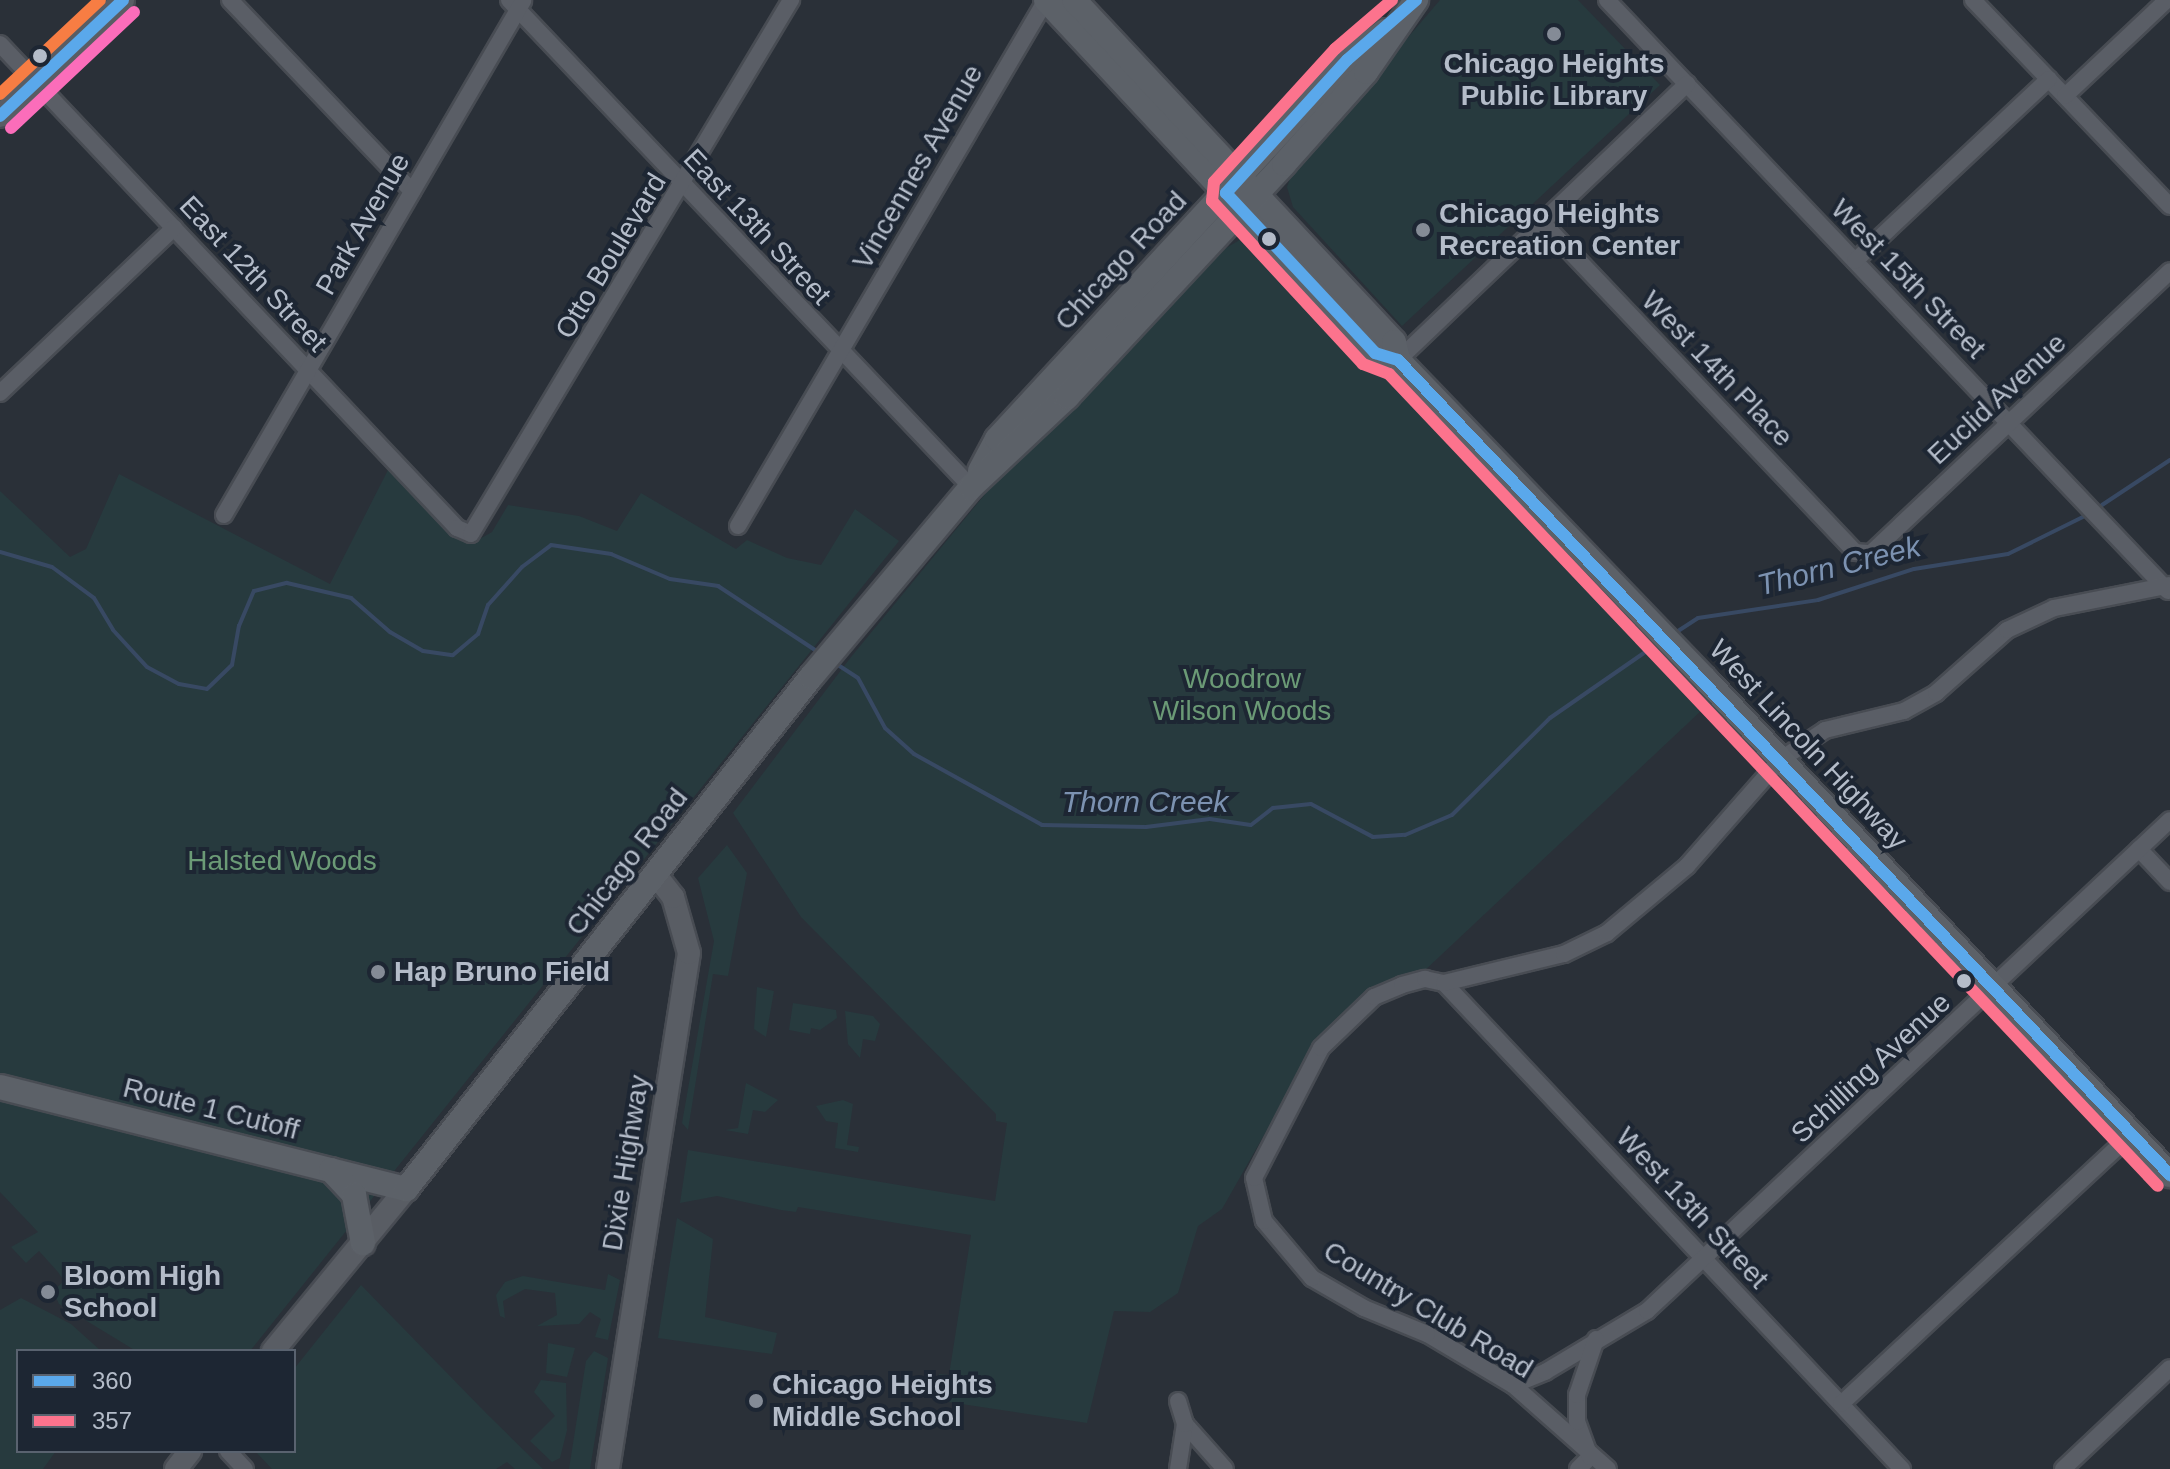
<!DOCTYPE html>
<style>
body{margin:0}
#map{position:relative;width:2170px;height:1469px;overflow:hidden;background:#2a3038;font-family:Arial,sans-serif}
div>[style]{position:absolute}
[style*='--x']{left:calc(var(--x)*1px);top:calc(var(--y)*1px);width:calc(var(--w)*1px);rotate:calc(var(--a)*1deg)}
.green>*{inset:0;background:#273a3e}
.stream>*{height:4px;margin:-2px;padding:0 2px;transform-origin:2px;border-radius:2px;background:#384963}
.roads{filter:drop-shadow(2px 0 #484c53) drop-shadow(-2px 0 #484c53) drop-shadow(0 2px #484c53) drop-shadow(0 -2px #484c53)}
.street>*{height:16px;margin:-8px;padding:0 8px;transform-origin:8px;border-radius:8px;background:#5a5e66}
.secondary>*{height:22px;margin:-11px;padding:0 11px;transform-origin:11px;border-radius:11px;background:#595d64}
.primary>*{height:24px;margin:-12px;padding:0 12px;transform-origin:12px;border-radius:12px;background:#5c6168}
.bus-1>*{height:12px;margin:-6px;padding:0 6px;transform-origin:6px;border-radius:6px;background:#5aa8eb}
.bus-2>*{height:12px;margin:-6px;padding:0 6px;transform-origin:6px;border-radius:6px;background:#fc738d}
.bus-3>*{height:12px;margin:-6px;padding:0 6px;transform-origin:6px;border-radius:6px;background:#fb6dba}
.bus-4>*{height:12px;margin:-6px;padding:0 6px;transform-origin:6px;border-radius:6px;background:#f77d43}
.dots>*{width:22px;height:22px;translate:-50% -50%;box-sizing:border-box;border:4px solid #1d2633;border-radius:50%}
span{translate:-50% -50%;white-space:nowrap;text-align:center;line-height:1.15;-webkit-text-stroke:8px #1d2633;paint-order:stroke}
.poi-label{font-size:28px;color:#b4bcc9;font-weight:700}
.left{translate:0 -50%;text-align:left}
.street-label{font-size:28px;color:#b4bcc9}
.park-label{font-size:28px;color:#6b9a76}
.water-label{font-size:30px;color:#7c92b1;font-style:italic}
.legend{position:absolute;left:16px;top:1349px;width:280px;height:104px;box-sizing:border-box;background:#1d2633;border:2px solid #59626f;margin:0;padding:10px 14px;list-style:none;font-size:24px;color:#b4bcc9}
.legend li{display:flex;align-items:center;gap:16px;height:40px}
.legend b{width:40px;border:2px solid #59626f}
</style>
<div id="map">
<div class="green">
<i style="clip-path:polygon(1440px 0,1578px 0,1660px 85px,1402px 326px,1293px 207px,1287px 187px,1292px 173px)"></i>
<i style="clip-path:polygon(1245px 237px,1263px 243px,1703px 709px,1422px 973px,1401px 978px,1306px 1061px,1222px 1209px,1198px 1226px,1178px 1293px,1150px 1312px,1114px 1311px,1087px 1423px,935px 1400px,939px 1374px,949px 1375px,971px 1235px,798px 1207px,796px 1212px,781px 1210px,717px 1196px,680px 1203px,688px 1150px,995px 1201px,1007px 1123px,996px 1121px,996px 1114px,801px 917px,733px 813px,851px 657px,986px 493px,1226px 248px)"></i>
<i style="clip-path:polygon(389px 468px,451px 534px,476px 541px,492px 532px,508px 505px,579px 516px,617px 531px,641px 493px,736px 549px,747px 540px,787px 558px,821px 565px,855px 509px,899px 541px,250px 1351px,136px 1351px,59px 1304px,53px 1291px,64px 1281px,58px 1272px,39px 1251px,26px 1263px,11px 1247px,38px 1232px,0 1192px,0 491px,70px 557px,86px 549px,119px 474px,330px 584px)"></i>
<i style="clip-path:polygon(727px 845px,747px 873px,728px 976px,713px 974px,688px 1130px,682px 1123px,714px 941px,698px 878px)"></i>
<i style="clip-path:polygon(757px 987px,774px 991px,766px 1037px,754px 1029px)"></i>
<i style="clip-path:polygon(793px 1003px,836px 1010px,837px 1018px,820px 1030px,811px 1028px,810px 1034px,789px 1030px)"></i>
<i style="clip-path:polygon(845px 1011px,873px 1016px,880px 1024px,875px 1041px,863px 1039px,860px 1058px,848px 1044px)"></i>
<i style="clip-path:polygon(746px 1083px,778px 1100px,765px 1112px,753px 1110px,748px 1134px,725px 1130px,738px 1128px)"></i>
<i style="clip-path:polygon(843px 1100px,853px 1104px,847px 1145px,859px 1147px,858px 1152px,835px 1148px,838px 1123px,826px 1121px,816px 1106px)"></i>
<i style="clip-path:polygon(677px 1218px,713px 1239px,705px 1317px,777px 1333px,772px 1354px,658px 1338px)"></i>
<i style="clip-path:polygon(608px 1274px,620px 1280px,608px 1340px,595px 1337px,601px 1319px,590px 1312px,579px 1324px,537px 1326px,557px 1315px,555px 1293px,525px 1289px,503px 1301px,505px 1318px,500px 1316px,496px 1295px,505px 1282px,523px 1276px,605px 1290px)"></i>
<i style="clip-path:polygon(361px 1285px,487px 1414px,543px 1469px,515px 1469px,507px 1462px,496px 1469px,272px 1469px,255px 1451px,294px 1451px,294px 1369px)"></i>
<i style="clip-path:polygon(21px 1298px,71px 1324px,101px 1351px,18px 1351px,18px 1451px,56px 1451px,43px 1469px,0 1469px,0 1310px)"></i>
<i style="clip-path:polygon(548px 1343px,575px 1348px,567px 1377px,546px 1373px)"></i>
<i style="clip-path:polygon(594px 1351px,608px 1358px,590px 1469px,569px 1469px,586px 1361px)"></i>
<i style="clip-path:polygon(541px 1380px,566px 1383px,567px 1430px,560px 1458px,552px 1462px,530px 1441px,555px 1416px,534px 1392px)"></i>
</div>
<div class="stream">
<i style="--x:2102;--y:505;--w:82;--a:-33.5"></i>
<i style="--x:0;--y:552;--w:54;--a:16.1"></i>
<i style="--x:52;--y:567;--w:52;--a:36.4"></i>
<i style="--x:94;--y:598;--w:37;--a:59"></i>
<i style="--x:113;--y:630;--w:50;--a:47.4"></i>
<i style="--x:147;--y:667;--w:36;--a:28"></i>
<i style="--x:179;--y:684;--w:28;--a:10"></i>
<i style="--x:207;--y:689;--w:35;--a:-44"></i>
<i style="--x:232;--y:665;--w:40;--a:-80"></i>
<i style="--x:239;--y:626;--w:38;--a:-67"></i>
<i style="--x:254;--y:591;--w:34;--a:-14"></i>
<i style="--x:287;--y:583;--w:66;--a:13.2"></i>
<i style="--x:351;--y:598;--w:52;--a:41.1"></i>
<i style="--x:390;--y:632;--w:38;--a:30"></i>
<i style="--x:423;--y:651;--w:30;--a:8"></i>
<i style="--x:453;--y:655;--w:33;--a:-40"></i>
<i style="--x:478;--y:634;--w:31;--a:-71"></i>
<i style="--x:488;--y:605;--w:51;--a:-48.2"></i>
<i style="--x:522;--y:567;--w:36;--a:-37"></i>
<i style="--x:551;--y:545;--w:61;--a:8.5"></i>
<i style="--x:611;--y:554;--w:64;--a:23"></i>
<i style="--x:670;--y:579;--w:49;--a:8.3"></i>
<i style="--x:718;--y:586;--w:123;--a:33.4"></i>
<i style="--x:1675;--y:633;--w:27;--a:-33"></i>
<i style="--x:1698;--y:618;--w:121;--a:-8.5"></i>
<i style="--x:1818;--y:600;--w:101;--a:-17.9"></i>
<i style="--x:1914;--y:569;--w:95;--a:-9.1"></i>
<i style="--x:2008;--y:554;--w:84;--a:-26.3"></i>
<i style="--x:835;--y:663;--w:27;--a:33"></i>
<i style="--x:858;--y:678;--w:57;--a:61.6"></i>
<i style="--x:885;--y:728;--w:39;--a:42"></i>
<i style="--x:914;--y:754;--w:146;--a:29"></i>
<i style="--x:1042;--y:825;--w:104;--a:1.1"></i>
<i style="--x:1146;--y:827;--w:64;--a:-7.1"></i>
<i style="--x:1210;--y:819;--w:41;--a:8.3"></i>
<i style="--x:1251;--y:825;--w:28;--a:-38"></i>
<i style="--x:1273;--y:808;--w:38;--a:-6"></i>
<i style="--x:1311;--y:804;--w:70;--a:28"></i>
<i style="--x:1373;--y:837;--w:32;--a:-4"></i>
<i style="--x:1405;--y:835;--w:51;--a:-23.1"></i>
<i style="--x:1452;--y:815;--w:138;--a:-44.7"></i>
<i style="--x:1550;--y:718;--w:130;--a:-34.7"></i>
</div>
<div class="roads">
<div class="street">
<i style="--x:230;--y:0;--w:264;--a:46.4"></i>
<i style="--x:509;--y:0;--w:671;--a:46.51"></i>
<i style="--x:1607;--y:0;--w:815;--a:46.49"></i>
<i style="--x:1973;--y:0;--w:285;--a:46.3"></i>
<i style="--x:0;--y:44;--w:666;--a:46.64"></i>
<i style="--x:457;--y:528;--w:15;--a:23"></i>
<i style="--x:471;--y:534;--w:623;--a:-59.07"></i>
<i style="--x:2065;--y:96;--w:140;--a:-43.3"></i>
<i style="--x:1542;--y:222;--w:455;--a:46.5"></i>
<i style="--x:1855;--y:552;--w:16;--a:4"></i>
<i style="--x:1871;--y:553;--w:411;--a:-43.3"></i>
<i style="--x:1855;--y:261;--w:266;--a:-43.2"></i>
<i style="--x:1398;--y:360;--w:400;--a:-43.7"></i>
<i style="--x:0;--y:393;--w:240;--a:-43.5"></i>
<i style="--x:224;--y:515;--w:595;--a:-59.81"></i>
<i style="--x:738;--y:526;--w:610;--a:-59.65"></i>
<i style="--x:2139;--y:849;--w:45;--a:46.8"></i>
<i style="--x:1444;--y:983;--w:668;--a:46.7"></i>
<i style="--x:1513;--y:1385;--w:35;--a:-22"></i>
<i style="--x:1545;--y:1372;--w:119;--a:-30.9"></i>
<i style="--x:1647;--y:1311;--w:717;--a:-43.19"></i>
<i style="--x:1841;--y:1404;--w:397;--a:-42.9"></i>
<i style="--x:1185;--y:1424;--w:60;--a:48.4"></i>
<i style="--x:228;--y:1451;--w:25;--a:47"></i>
<i style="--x:1178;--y:1469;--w:46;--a:-81.2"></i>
<i style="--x:1185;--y:1424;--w:24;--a:-107"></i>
<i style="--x:1578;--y:1469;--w:17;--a:-45"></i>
<i style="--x:1590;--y:1457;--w:37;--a:-110"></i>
<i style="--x:1577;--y:1422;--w:27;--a:-90"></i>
<i style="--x:1577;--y:1395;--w:59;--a:-71.3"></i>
<i style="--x:1608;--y:1469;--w:127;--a:-138.5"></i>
<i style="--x:1513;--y:1385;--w:100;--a:-149.3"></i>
<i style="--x:1427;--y:1334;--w:68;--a:-157.6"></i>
<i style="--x:1364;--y:1308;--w:60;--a:-150"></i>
<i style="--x:1312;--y:1278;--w:75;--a:-130.1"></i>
<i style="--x:1264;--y:1221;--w:44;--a:-103.1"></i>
<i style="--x:1254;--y:1178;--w:146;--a:-62.7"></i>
<i style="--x:1321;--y:1048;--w:74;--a:-43.9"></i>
<i style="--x:1374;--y:997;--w:30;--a:-23"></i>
<i style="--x:1402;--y:985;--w:24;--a:-15"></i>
<i style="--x:1425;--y:979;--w:19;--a:12"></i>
<i style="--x:1444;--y:983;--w:123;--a:-13.6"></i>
<i style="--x:1564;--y:954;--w:48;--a:-26"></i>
<i style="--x:1607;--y:933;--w:104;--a:-39.9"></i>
<i style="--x:1687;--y:866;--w:141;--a:-48.7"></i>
<i style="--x:1780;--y:760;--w:54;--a:-33.7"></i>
<i style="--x:1825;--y:730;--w:81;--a:-13.5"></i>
<i style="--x:1904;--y:711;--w:37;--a:-29"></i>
<i style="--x:1936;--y:693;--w:95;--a:-41.6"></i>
<i style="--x:2007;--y:630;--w:52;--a:-25.1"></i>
<i style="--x:2054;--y:608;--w:118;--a:-11.2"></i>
<i style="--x:2063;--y:1469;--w:147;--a:-43.3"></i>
</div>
<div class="secondary">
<i style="--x:0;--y:116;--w:169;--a:-43.3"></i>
<i style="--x:273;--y:1351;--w:210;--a:-50.6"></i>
<i style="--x:176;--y:1469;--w:23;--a:-52"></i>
<i style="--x:608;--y:1469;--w:522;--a:-81.08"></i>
<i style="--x:689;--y:953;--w:58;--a:-105.9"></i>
<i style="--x:673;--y:897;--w:28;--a:-128"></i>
</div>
<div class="primary">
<i style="--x:1046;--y:0;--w:483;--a:47"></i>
<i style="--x:1375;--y:353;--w:24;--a:17"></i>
<i style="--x:1398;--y:360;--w:443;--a:46.1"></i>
<i style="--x:1705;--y:679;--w:680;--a:46.85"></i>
<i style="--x:1074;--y:0;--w:468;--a:46.9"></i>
<i style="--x:1394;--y:342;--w:18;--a:77"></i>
<i style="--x:980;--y:471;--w:36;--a:-62"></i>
<i style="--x:997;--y:439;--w:516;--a:-47.28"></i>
<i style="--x:1347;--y:60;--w:48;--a:-37.3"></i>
<i style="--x:0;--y:1087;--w:419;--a:14.1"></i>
<i style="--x:406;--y:1189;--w:653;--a:-51.66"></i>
<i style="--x:811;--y:677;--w:248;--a:-49.9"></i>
<i style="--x:971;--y:487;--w:132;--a:-43.2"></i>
<i style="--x:1067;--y:397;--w:318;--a:-47"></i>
<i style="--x:1284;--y:164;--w:123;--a:-48.3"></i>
<i style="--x:1366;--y:72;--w:88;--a:-55.2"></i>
<i style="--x:331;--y:1170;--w:34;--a:47"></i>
<i style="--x:354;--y:1195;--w:49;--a:79.4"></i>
</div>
</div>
<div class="bus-1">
<i style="--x:1416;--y:0;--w:91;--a:139"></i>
<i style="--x:1347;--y:60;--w:180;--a:132.3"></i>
<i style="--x:1226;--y:193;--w:219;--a:47"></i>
<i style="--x:1375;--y:353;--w:24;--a:17"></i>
<i style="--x:1398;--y:360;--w:1123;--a:46.55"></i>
<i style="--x:0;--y:116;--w:169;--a:-43.3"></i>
</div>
<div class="bus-2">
<i style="--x:1392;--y:0;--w:75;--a:139.3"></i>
<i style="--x:1335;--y:49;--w:180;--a:132.3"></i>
<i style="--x:1214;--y:182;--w:19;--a:96"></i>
<i style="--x:1212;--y:201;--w:222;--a:47.2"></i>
<i style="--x:1363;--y:364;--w:28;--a:21"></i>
<i style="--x:1389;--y:374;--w:1118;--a:46.56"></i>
</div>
<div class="bus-3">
<i style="--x:11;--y:128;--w:169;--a:-43.3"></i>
</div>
<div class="bus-4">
<i style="--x:0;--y:94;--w:137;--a:-43.2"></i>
</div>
<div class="dots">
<i style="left:1554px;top:34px;background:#848b96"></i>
<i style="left:40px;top:56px;background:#b4bcc9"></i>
<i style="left:1423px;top:230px;background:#848b96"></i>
<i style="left:1269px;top:239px;background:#b4bcc9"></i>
<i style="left:378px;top:972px;background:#848b96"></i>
<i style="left:1964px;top:981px;background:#b4bcc9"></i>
<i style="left:48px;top:1292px;background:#848b96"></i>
<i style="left:756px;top:1401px;background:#848b96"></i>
</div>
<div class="poi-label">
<span style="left:1554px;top:80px">Chicago Heights<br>Public Library</span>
<span class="left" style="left:1439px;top:230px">Chicago Heights<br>Recreation Center</span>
<span class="left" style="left:394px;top:972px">Hap Bruno Field</span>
<span class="left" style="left:64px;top:1292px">Bloom High<br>School</span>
<span class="left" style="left:772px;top:1401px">Chicago Heights<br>Middle School</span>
</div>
<div class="street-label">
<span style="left:918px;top:167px;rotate:-60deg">Vincennes Avenue</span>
<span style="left:363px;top:224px;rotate:-60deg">Park Avenue</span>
<span style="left:757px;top:227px;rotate:47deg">East 13th Street</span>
<span style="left:611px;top:256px;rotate:-59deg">Otto Boulevard</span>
<span style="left:1121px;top:261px;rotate:-47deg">Chicago Road</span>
<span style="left:253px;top:274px;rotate:47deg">East 12th Street</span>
<span style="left:1908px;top:279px;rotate:46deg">West 15th Street</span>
<span style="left:1717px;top:369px;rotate:46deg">West 14th Place</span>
<span style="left:1997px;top:399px;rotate:-43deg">Euclid Avenue</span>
<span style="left:1808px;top:745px;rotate:47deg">West Lincoln Highway</span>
<span style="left:627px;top:862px;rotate:-52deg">Chicago Road</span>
<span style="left:1871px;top:1068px;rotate:-43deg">Schilling Avenue</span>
<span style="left:211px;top:1109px;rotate:14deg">Route 1 Cutoff</span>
<span style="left:626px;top:1163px;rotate:-81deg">Dixie Highway</span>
<span style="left:1692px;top:1208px;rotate:47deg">West 13th Street</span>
<span style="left:1428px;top:1310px;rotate:31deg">Country Club Road</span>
</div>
<div class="park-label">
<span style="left:1242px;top:695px">Woodrow<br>Wilson Woods</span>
<span style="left:282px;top:861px">Halsted Woods</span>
</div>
<div class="water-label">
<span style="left:1839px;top:566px;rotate:-14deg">Thorn Creek</span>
<span style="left:1145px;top:802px">Thorn Creek</span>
</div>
<ul class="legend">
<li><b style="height:10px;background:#5aa8eb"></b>360</li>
<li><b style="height:10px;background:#fc738d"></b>357</li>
</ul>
</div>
